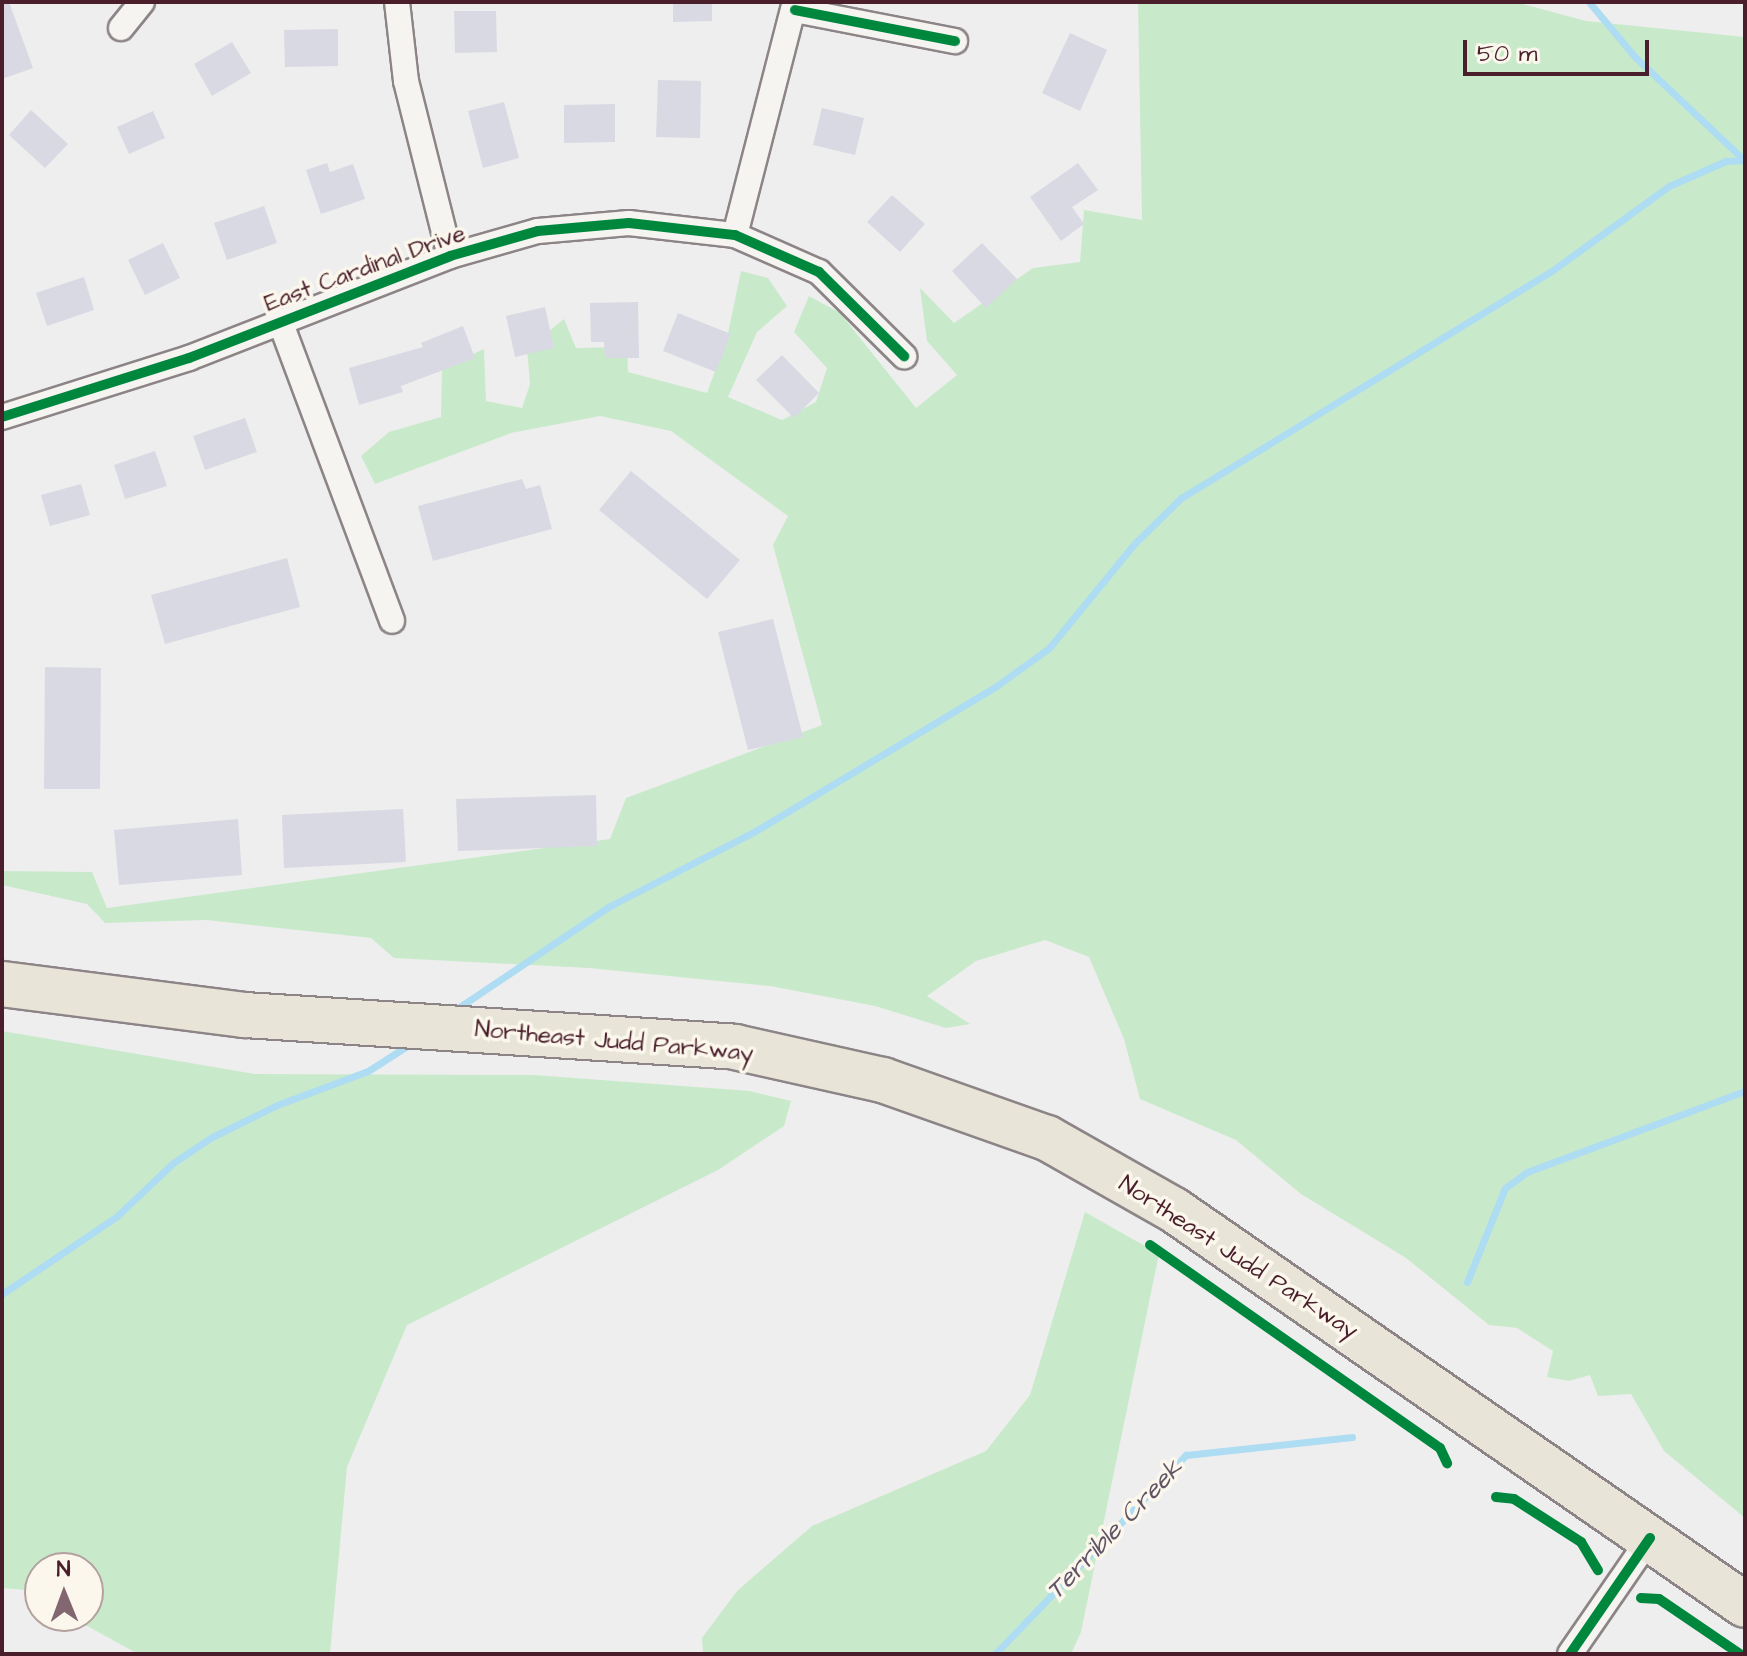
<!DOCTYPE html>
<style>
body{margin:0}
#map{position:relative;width:1747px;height:1656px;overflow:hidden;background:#eeeeef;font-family:"Architects Daughter",sans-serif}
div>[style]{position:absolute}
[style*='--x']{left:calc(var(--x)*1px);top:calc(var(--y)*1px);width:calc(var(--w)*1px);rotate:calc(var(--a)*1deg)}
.green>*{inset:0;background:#c9eaca}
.stream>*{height:7px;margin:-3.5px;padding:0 3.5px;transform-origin:3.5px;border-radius:3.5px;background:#aedcf2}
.building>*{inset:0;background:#d8d9e3}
.roads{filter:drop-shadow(2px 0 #8c8486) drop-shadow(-2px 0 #8c8486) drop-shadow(0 2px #8c8486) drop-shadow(0 -2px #8c8486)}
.street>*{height:24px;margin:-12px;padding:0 12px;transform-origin:12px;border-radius:12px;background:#f5f4f1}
.highway>*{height:44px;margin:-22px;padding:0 22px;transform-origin:22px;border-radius:22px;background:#e8e5d8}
.cycleway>*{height:10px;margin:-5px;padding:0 5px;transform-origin:5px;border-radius:5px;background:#00873e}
span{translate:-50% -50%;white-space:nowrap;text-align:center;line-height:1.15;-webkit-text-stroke:7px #fbf7ec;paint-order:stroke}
.street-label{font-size:24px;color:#4a1f2b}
.water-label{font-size:26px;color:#605567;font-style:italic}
.frame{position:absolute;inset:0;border:4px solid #4a1f2b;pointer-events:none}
.north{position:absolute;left:24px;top:1552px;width:80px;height:80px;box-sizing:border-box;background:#fbf7ec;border:2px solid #b4a19f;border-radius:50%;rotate:359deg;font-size:22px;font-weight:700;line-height:32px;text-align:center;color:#4a1f2b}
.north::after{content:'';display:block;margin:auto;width:28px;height:36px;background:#836770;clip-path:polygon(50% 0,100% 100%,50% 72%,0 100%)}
.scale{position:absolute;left:1463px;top:40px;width:186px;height:36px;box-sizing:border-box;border:4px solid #4a1f2b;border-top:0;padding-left:10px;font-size:24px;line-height:28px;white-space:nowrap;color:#4a1f2b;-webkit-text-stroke:6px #fbf7ec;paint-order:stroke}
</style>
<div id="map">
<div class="green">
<i style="clip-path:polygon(1138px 2px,1516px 2px,1586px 21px,1745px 37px,1745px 1518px,1664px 1451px,1631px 1394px,1598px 1396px,1590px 1375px,1569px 1381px,1547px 1377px,1553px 1351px,1517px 1328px,1489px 1325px,1406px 1258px,1301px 1194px,1236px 1140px,1140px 1099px,1124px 1039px,1089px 957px,1045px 940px,976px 961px,927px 996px,970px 1024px,946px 1028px,875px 1006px,770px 986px,589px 968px,394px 958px,371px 938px,207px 920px,105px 923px,87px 904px,2px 885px,2px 871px,92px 872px,107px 908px,610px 839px,626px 798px,822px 725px,773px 545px,788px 516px,671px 431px,600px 416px,511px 433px,375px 484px,361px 456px,389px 432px,441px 417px,442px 368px,484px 349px,486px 401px,522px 408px,530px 384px,527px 349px,564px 319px,576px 348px,627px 347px,628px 372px,707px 393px,727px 338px,741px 271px,768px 278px,787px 306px,757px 332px,728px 397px,782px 420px,816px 402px,827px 368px,794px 332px,809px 296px,840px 313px,916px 408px,957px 375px,927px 341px,920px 288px,954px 323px,1033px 268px,1080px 262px,1084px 210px,1142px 220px)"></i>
<i style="clip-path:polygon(2px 1031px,255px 1074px,534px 1075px,750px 1091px,791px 1101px,784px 1126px,718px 1170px,407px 1325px,347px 1467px,330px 1654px,138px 1654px,69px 1616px,88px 1616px,88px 1568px,40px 1568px,40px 1598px,26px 1590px,2px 1588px)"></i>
<i style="clip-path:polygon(1085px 1212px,1159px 1254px,1081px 1632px,1071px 1654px,703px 1654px,702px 1638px,737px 1591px,812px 1526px,986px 1451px,1030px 1395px)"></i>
</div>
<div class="stream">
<i style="--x:1589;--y:2;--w:72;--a:50.1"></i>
<i style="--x:1635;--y:57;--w:150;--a:43.4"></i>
<i style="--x:452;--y:1012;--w:190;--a:-33.9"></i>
<i style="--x:610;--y:906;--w:165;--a:-27.3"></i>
<i style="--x:757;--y:830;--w:278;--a:-31"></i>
<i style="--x:995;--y:687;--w:67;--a:-35.8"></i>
<i style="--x:1049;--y:648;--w:134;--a:-50.7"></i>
<i style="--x:1134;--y:544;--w:66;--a:-44.4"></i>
<i style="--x:1181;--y:498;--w:436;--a:-31.5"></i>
<i style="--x:1553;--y:270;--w:143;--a:-35.9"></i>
<i style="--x:1669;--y:186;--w:62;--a:-23.7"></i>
<i style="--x:1726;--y:161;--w:19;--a:-3"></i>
<i style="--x:1467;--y:1282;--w:101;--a:-68"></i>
<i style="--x:1505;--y:1188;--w:27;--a:-36"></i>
<i style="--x:1527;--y:1172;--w:233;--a:-20.4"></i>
<i style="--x:2;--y:1294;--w:139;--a:-34.1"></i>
<i style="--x:117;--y:1216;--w:77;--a:-43.4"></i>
<i style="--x:173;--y:1163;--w:47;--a:-33.7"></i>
<i style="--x:212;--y:1137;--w:72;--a:-26.2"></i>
<i style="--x:277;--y:1105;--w:97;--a:-20.5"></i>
<i style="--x:368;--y:1071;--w:50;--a:-32.7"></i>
<i style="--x:995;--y:1654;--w:276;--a:-46.2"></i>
<i style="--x:1186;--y:1455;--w:167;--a:-6.2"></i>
</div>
<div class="building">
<i style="clip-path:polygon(2px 2px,9px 2px,33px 68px,2px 79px)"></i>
<i style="clip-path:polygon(673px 2px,712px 2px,712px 21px,673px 22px)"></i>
<i style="clip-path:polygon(454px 11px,496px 11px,497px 52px,455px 53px)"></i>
<i style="clip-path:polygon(338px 29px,338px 66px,285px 67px,284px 30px)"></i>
<i style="clip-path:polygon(1070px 33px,1107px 50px,1080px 111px,1042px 93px)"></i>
<i style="clip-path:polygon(232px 42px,251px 73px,212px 96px,194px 64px)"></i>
<i style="clip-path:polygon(658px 80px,701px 81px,700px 138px,656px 137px)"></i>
<i style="clip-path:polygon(504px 102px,519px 158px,483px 168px,468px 111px)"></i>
<i style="clip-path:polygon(615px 104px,615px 142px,564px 143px,564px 105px)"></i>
<i style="clip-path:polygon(822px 108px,864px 118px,855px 155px,813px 145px)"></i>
<i style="clip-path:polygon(31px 110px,68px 144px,45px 168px,9px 135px)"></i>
<i style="clip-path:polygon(153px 111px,165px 138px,129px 154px,117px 127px)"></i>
<i style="clip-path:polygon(327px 163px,330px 172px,353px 164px,365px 199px,321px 214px,306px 170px)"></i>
<i style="clip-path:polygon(1078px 163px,1098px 190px,1072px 207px,1084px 224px,1061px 241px,1030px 197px)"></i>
<i style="clip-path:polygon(892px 195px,925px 224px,900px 252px,867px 222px)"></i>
<i style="clip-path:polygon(264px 206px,277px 243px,227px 260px,214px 223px)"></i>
<i style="clip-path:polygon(163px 243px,180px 278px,145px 295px,128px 260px)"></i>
<i style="clip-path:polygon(982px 243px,1017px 279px,986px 308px,952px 271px)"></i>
<i style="clip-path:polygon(84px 277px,94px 310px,47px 326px,36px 293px)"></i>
<i style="clip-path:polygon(638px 302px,639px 358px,605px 358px,604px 342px,591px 342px,590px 303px)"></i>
<i style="clip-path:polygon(545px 307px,554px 348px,515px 357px,506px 316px)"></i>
<i style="clip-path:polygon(678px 313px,731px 334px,716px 372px,663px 351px)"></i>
<i style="clip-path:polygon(463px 326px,475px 358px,401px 386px,403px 392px,359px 405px,349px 368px,423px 347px,421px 343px)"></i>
<i style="clip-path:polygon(782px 355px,819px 393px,794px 418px,756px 380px)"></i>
<i style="clip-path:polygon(245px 418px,257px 452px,205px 470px,193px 436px)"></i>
<i style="clip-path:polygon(155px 451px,167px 486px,125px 499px,114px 465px)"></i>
<i style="clip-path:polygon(631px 471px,740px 560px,707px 599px,599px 510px)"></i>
<i style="clip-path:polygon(522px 479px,526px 489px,540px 485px,552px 529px,433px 561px,418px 506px)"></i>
<i style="clip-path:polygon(81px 484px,90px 515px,50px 526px,41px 495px)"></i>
<i style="clip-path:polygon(287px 558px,300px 607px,165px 644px,151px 595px)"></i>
<i style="clip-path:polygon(773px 619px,803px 737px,748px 750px,718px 632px)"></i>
<i style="clip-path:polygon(45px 667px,101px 668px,100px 789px,44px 789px)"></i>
<i style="clip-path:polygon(596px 795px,597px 846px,458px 851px,456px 799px)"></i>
<i style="clip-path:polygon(403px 809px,406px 862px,284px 868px,282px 815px)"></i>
<i style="clip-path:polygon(238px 819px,242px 875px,119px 885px,114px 830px)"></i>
</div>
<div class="roads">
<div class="street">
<i style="--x:397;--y:2;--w:80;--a:83.5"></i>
<i style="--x:406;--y:81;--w:180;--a:75.9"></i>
<i style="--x:795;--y:10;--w:163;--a:11"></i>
<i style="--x:121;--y:28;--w:33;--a:-51"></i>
<i style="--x:735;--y:235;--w:241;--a:-75.6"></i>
<i style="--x:280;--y:321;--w:320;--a:69.5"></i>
<i style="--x:2;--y:417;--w:196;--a:-17.5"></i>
<i style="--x:189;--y:358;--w:280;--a:-21.3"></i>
<i style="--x:450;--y:256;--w:91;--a:-15.9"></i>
<i style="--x:538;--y:231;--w:91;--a:-5"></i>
<i style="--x:629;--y:223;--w:107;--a:6.5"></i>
<i style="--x:735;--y:235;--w:92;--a:23.8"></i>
<i style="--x:819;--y:272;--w:120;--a:44.7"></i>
<i style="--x:1570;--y:1654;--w:141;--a:-55.4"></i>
</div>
<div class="highway">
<i style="--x:2;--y:984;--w:245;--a:7.3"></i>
<i style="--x:245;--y:1015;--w:491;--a:3.7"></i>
<i style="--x:735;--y:1047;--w:152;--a:12.6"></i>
<i style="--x:883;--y:1080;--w:174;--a:19.5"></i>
<i style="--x:1047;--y:1138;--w:146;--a:29.6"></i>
<i style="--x:1174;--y:1210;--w:694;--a:34.67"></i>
</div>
</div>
<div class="cycleway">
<i style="--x:795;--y:10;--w:163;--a:11"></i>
<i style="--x:2;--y:417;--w:196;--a:-17.5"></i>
<i style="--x:189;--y:358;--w:280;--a:-21.3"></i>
<i style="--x:450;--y:256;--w:91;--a:-15.9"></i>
<i style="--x:538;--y:231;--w:91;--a:-5"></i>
<i style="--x:629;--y:223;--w:107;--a:6.5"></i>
<i style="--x:735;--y:235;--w:92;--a:23.8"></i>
<i style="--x:819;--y:272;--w:120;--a:44.7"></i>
<i style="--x:1150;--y:1245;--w:354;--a:35"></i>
<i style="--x:1440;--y:1448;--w:17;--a:65"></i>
<i style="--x:1496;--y:1497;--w:18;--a:6"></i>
<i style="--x:1514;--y:1499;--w:80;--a:32.7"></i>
<i style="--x:1581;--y:1542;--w:33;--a:59"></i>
<i style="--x:1641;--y:1598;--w:18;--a:3"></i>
<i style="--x:1659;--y:1599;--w:98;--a:34.2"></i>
<i style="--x:1570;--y:1654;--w:141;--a:-55.4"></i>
</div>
<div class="street-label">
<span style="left:365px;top:269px;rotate:-20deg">East Cardinal Drive</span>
<span style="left:614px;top:1042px;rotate:5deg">Northeast Judd Parkway</span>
<span style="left:1238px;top:1258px;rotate:33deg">Northeast Judd Parkway</span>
</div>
<div class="water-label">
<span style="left:1115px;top:1530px;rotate:-46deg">Terrible Creek</span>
</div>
<div class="frame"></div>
<div class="north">N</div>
<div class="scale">50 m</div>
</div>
